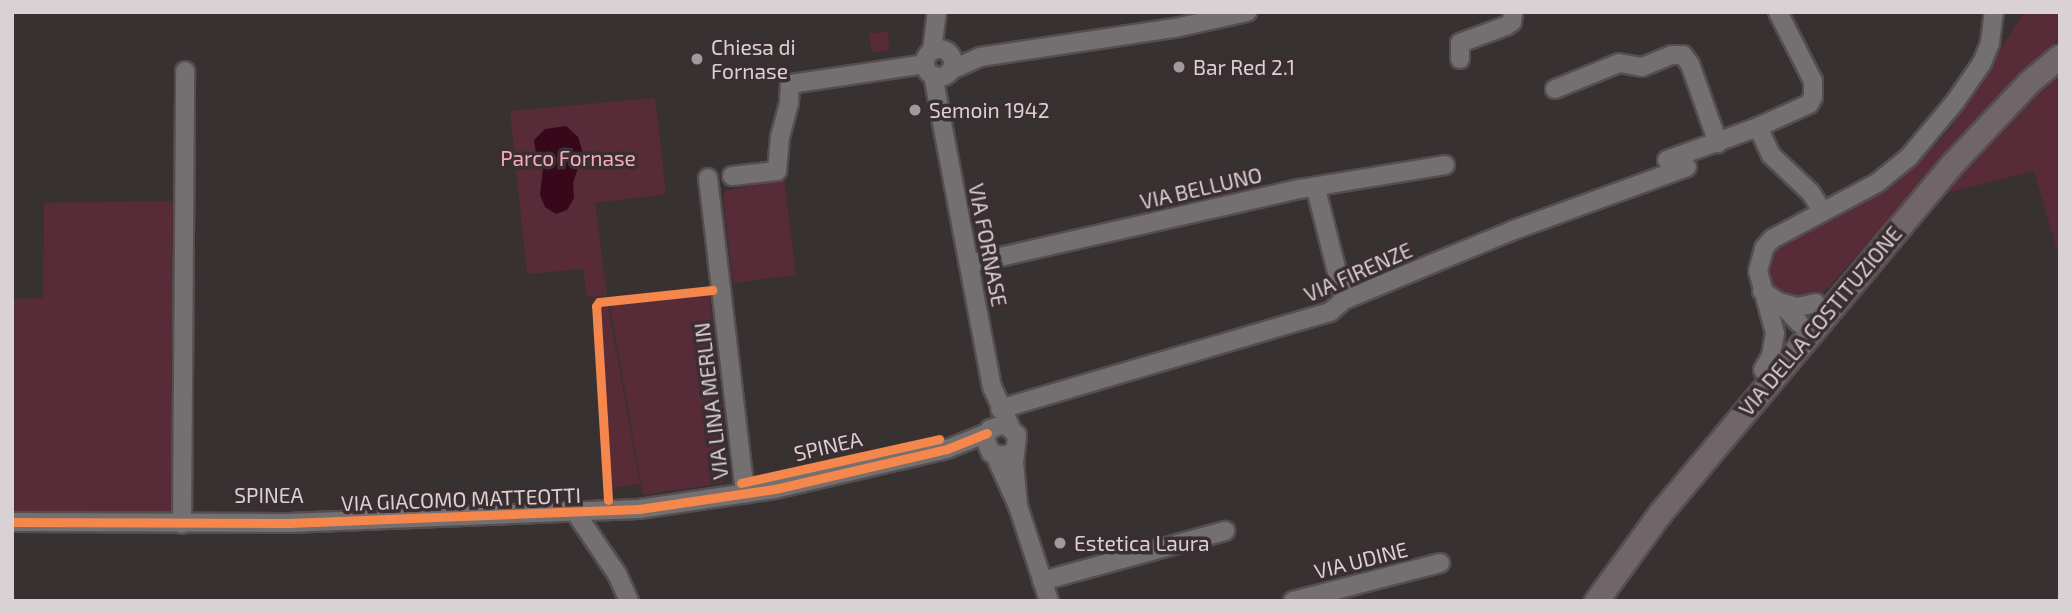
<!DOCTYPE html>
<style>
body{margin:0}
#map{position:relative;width:2072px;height:613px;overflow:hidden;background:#383132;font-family:"Exo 2",sans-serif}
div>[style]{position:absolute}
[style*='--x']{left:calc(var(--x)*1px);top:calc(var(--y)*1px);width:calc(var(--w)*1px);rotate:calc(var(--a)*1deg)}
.green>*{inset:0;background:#582b39}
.water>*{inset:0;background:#37081a}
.roads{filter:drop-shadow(2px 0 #544e4f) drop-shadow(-2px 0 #544e4f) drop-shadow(0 2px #544e4f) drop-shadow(0 -2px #544e4f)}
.minor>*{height:18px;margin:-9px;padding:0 9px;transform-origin:9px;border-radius:9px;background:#746f70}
.minor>.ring{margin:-9px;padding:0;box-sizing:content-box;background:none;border:18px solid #746f70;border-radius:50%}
.major>*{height:23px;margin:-11.5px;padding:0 11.5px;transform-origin:11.5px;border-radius:11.5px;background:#706568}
.cycleway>*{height:9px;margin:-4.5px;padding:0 4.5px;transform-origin:4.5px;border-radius:4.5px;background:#f5874c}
.dots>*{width:19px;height:19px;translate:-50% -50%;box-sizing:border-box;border:4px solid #3b2e31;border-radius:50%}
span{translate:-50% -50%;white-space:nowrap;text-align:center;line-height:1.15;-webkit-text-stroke:7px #3b2e31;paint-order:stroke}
.poi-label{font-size:21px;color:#d9d1d3}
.left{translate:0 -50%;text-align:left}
.park-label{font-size:21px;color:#f4acbf}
.street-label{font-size:21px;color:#d9d1d3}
.frame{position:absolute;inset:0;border:14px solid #d9d1d3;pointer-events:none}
</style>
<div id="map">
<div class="green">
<i style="clip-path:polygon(2024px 12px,2060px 12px,2060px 38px,1992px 106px,1824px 292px,1803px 302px,1781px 297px,1771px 286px,1767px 271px,1778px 245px,1912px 168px,1949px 130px)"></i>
<i style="clip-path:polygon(887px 31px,890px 50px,872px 52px,869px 34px)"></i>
<i style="clip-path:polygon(2060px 74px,2060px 260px,2034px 171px,1943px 194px,2040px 91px)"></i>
<i style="clip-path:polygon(655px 98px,666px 194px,595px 203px,607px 296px,587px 297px,583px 269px,527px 274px,510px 111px)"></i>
<i style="clip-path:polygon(784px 178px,796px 275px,733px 283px,723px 197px,725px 191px,751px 186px,750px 182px)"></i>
<i style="clip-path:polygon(173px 201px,171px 512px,94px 518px,12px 513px,12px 299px,43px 298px,44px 203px)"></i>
<i style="clip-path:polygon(709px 294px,729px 470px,722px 483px,643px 495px,610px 305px)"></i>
<i style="clip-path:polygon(604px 305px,608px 306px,640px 484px,611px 488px,601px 309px)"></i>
</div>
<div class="water">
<i style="clip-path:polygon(566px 126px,578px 137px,583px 153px,573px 183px,574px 198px,567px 210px,556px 214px,545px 207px,540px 195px,543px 169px,536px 154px,534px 140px,545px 129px)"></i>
</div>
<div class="roads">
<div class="minor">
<i class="ring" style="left:925px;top:49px;width:10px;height:10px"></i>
<i style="--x:932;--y:51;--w:39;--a:-83"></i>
<i style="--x:1460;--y:59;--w:16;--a:-90"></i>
<i style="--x:1460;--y:43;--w:49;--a:-20.3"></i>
<i style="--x:1506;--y:26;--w:7;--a:-34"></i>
<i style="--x:1512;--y:22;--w:10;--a:-84"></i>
<i style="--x:951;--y:70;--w:32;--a:-24"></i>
<i style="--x:980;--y:57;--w:197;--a:-8.5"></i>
<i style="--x:1175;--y:28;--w:74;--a:-12.5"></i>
<i style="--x:933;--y:75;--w:318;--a:79.3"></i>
<i style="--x:992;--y:387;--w:43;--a:65.2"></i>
<i style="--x:1555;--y:89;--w:69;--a:-22.1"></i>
<i style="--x:1619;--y:63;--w:23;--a:10"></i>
<i style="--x:1642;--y:67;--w:32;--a:-22"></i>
<i style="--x:1672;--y:55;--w:11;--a:0"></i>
<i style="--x:1683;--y:55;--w:11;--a:52"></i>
<i style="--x:1690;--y:64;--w:84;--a:70.5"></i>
<i style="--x:1758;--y:127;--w:31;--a:65"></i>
<i style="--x:1771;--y:155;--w:55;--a:43.5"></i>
<i style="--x:1811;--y:193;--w:22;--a:58"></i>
<i style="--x:1667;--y:160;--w:97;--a:-19.9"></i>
<i style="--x:1758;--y:127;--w:56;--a:-24.3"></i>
<i style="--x:1809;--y:104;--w:8;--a:-60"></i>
<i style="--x:1813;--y:97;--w:16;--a:-90"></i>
<i style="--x:1813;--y:81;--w:77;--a:-116.9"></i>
<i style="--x:732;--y:176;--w:45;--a:-6.3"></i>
<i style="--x:777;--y:171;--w:34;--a:-85"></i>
<i style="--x:780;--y:137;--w:35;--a:-75"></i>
<i style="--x:789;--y:103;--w:19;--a:-87"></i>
<i style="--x:790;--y:84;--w:136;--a:-8.4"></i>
<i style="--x:708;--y:178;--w:318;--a:83.3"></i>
<i style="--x:1316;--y:189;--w:114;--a:75.8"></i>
<i style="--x:969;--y:264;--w:339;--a:-12.8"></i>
<i style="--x:1300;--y:189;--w:147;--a:-9.4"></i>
<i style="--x:1762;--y:291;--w:22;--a:34"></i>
<i style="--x:1780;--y:303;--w:28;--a:46"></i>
<i style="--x:1782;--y:303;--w:16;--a:14"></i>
<i style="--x:1798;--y:307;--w:18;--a:-13"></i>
<i style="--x:1763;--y:370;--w:16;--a:-60"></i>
<i style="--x:1771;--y:356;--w:23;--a:-80"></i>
<i style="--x:1775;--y:333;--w:64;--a:-105.3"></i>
<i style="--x:1758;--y:271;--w:24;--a:-75"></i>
<i style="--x:1764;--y:248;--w:12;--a:-48"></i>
<i style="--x:1772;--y:239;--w:119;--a:-28.1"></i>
<i style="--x:1877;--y:183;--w:41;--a:-39.1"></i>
<i style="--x:1909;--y:157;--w:72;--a:-50.1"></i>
<i style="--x:1955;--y:102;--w:47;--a:-55.3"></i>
<i style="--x:1982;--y:63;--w:22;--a:-68"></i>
<i style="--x:1990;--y:43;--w:31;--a:-83"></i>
<i style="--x:1000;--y:409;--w:344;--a:-16.4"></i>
<i style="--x:1330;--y:312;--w:18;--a:-41"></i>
<i style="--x:1344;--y:300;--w:184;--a:-22.4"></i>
<i style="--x:1514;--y:230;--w:184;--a:-20"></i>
<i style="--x:1014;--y:451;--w:10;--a:151"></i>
<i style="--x:1005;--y:456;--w:14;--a:-168"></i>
<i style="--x:991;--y:453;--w:15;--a:-113"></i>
<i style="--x:985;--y:439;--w:11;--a:-63"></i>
<i style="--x:990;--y:429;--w:16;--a:-18"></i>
<i style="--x:1005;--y:424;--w:16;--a:43"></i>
<i style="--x:1017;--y:435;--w:27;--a:96"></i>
<i style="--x:1014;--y:462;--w:44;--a:84.8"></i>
<i style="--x:995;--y:455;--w:56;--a:65.7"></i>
<i style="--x:1018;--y:506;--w:100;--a:71.9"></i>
<i style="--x:575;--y:512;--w:75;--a:55.9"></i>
<i style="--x:617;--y:574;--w:30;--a:66"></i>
<i style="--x:12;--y:522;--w:277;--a:0.2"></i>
<i style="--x:289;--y:523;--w:350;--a:-2.3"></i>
<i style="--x:639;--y:509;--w:137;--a:-8.4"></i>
<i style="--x:775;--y:489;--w:177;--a:-13.1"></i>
<i style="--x:947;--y:449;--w:43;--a:-21.8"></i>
<i style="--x:182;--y:524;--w:453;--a:-89.6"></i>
<i style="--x:1042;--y:581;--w:190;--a:-15.3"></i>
<i style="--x:1293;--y:601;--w:152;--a:-14.5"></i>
</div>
<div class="major">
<i style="--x:1596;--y:601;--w:110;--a:-53.9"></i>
<i style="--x:1661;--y:512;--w:454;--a:-50.1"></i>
<i style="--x:1952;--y:164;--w:112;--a:-46.8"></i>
<i style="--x:2029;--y:82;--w:40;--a:-40"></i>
</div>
</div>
<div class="cycleway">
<i style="--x:741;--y:483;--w:203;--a:-12.5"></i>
<i style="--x:608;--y:500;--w:194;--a:-93.5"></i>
<i style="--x:596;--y:306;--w:5;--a:-53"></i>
<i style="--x:599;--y:302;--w:114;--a:-6.1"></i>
<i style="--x:12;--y:522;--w:277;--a:0.2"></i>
<i style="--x:289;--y:523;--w:350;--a:-2.3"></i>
<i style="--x:639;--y:509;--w:137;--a:-8.4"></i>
<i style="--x:775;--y:489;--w:177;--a:-13.1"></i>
<i style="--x:947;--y:449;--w:43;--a:-21.8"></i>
</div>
<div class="dots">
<i style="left:697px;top:59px;background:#a1999b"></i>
<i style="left:1179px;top:67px;background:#a1999b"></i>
<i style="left:915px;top:110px;background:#a1999b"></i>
<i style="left:1060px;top:543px;background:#a1999b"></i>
</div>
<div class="poi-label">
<span class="left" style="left:711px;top:59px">Chiesa di<br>Fornase</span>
<span class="left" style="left:1193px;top:67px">Bar Red 2.1</span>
<span class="left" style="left:929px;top:110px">Semoin 1942</span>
<span class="left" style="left:1074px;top:543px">Estetica Laura</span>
</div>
<div class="park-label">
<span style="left:568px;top:158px">Parco Fornase</span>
</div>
<div class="street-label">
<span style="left:1201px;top:188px;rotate:-13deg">VIA BELLUNO</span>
<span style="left:988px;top:245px;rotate:79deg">VIA FORNASE</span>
<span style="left:1358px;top:272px;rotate:-24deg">VIA FIRENZE</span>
<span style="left:1820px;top:321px;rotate:-50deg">VIA DELLA COSTITUZIONE</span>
<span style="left:711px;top:401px;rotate:-97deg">VIA LINA MERLIN</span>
<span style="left:828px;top:446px;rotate:-13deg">SPINEA</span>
<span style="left:269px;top:495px">SPINEA</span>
<span style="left:461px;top:499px;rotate:-2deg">VIA GIACOMO MATTEOTTI</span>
<span style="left:1361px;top:560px;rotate:-14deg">VIA UDINE</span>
</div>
<div class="frame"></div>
</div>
